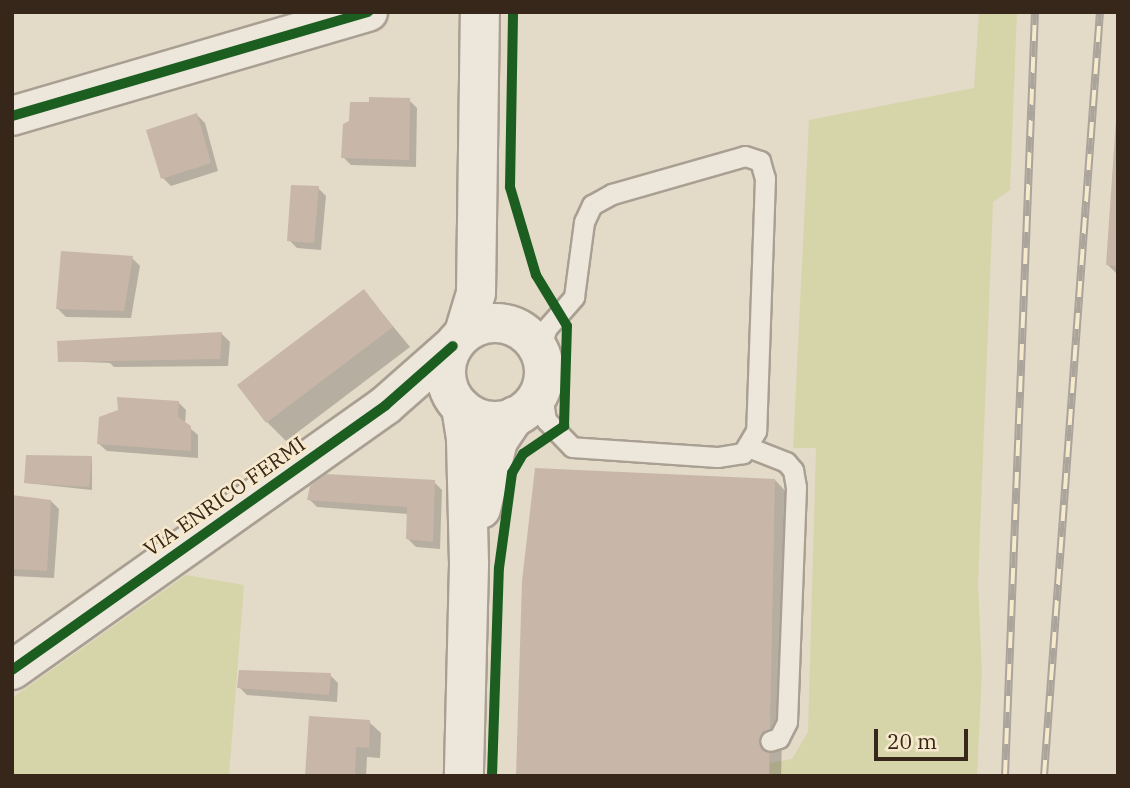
<!DOCTYPE html>
<style>
body{margin:0}
#map{position:relative;width:1130px;height:788px;overflow:hidden;background:#e4dac8;font-family:"IBM Plex Serif",serif}
div>[style]{position:absolute}
[style*='--x']{left:calc(var(--x)*1px);top:calc(var(--y)*1px);width:calc(var(--w)*1px);rotate:calc(var(--a)*1deg)}
.green>*{inset:0;background:#d6d4a9}
.shadow>*{inset:0;background:#0003}
.building>*{inset:0;background:#c8b7a9}
.roads{filter:drop-shadow(2px 0 #a99f92) drop-shadow(-2px 0 #a99f92) drop-shadow(0 2px #a99f92) drop-shadow(0 -2px #a99f92)}
.lane>*{height:19px;margin:-9.5px;padding:0 9.5px;transform-origin:9.5px;border-radius:9.5px;background:#ece6db}
.street>*{height:38px;margin:-19px;padding:0 19px;transform-origin:19px;border-radius:19px;background:#ece6db}
.street>.ring{margin:-19px;padding:0;box-sizing:content-box;background:none;border:38px solid #ece6db;border-radius:50%}
.rail>*{height:8px;margin-top:-4px;transform-origin:0;background:repeating-linear-gradient(90deg,#f7e9cc 0 16px,#aba49b 0 32px);box-sizing:border-box;border-block:2px solid #aba49b}
.cycleway>*{height:10px;margin:-5px;padding:0 5px;transform-origin:5px;border-radius:5px;background:#1b5e20}
span{translate:-50% -50%;white-space:nowrap;text-align:center;line-height:1.15;-webkit-text-stroke:5px #f7e9cc;paint-order:stroke}
.street-label{font-size:21px;color:#37271a}
.frame{position:absolute;inset:0;border:14px solid #37271a;pointer-events:none}
.scale{position:absolute;left:874px;top:729px;width:94px;height:32px;box-sizing:border-box;border:4px solid #37271a;border-top:0;padding-left:9px;font-size:21px;line-height:24px;white-space:nowrap;color:#37271a;-webkit-text-stroke:5px #f7e9cc;paint-order:stroke}
</style>
<div id="map">
<div class="green">
<i style="clip-path:polygon(979px 12px,1017px 12px,1010px 190px,993px 202px,978px 584px,982px 673px,977px 776px,769px 776px,770px 763px,792px 759px,808px 732px,816px 448px,793px 448px,809px 120px,974px 88px)"></i>
<i style="clip-path:polygon(186px 575px,244px 585px,229px 776px,12px 776px,12px 698px)"></i>
</div>
<div class="shadow">
<i style="clip-path:polygon(409px 100px,417px 108px,416px 167px,351px 165px,343px 157px)"></i>
<i style="clip-path:polygon(197px 115px,205px 123px,218px 171px,171px 186px,163px 178px)"></i>
<i style="clip-path:polygon(1118px 116px,1118px 275px,1108px 265px)"></i>
<i style="clip-path:polygon(318px 188px,326px 196px,321px 250px,297px 248px,289px 240px)"></i>
<i style="clip-path:polygon(132px 258px,140px 266px,131px 318px,66px 317px,58px 309px)"></i>
<i style="clip-path:polygon(364px 291px,410px 347px,286px 441px,267px 422px)"></i>
<i style="clip-path:polygon(222px 334px,230px 342px,228px 366px,114px 367px,110px 363px,60px 361px)"></i>
<i style="clip-path:polygon(178px 402px,186px 410px,185px 424px,198px 435px,198px 458px,107px 451px,99px 444px,119px 411px)"></i>
<i style="clip-path:polygon(92px 458px,92px 490px,26px 483px)"></i>
<i style="clip-path:polygon(775px 480px,789px 495px,781px 776px,518px 776px)"></i>
<i style="clip-path:polygon(434px 482px,442px 490px,440px 549px,416px 547px,408px 539px,408px 514px,317px 507px,309px 499px)"></i>
<i style="clip-path:polygon(12px 497px,51px 501px,59px 509px,54px 578px,12px 576px)"></i>
<i style="clip-path:polygon(330px 675px,338px 683px,337px 702px,247px 695px,239px 687px)"></i>
<i style="clip-path:polygon(369px 722px,381px 733px,380px 758px,367px 757px,366px 776px,306px 776px)"></i>
</div>
<div class="building">
<i style="clip-path:polygon(369px 97px,410px 98px,409px 160px,341px 158px,343px 124px,349px 121px,350px 102px,369px 102px)"></i>
<i style="clip-path:polygon(197px 113px,211px 163px,161px 179px,146px 130px)"></i>
<i style="clip-path:polygon(1116px 120px,1118px 120px,1118px 266px,1106px 265px)"></i>
<i style="clip-path:polygon(291px 185px,319px 186px,314px 243px,287px 241px)"></i>
<i style="clip-path:polygon(61px 251px,133px 256px,124px 311px,56px 309px)"></i>
<i style="clip-path:polygon(364px 289px,393px 327px,266px 423px,237px 385px)"></i>
<i style="clip-path:polygon(222px 332px,220px 359px,58px 362px,57px 341px)"></i>
<i style="clip-path:polygon(117px 397px,179px 401px,178px 417px,191px 426px,191px 451px,97px 444px,99px 417px,118px 410px)"></i>
<i style="clip-path:polygon(26px 455px,92px 456px,89px 487px,24px 483px)"></i>
<i style="clip-path:polygon(535px 468px,775px 479px,769px 776px,516px 776px,522px 581px)"></i>
<i style="clip-path:polygon(326px 474px,435px 480px,433px 542px,406px 539px,407px 507px,307px 500px,310px 486px)"></i>
<i style="clip-path:polygon(12px 495px,51px 500px,47px 571px,12px 569px)"></i>
<i style="clip-path:polygon(239px 670px,331px 673px,329px 695px,237px 688px)"></i>
<i style="clip-path:polygon(309px 716px,370px 720px,369px 748px,356px 747px,355px 776px,305px 776px)"></i>
</div>
<div class="roads">
<div class="lane">
<i style="--x:540;--y:352;--w:24;--a:-75"></i>
<i style="--x:546;--y:329;--w:43;--a:-48.8"></i>
<i style="--x:574;--y:297;--w:76;--a:-82.4"></i>
<i style="--x:584;--y:222;--w:19;--a:-65"></i>
<i style="--x:592;--y:205;--w:23;--a:-29"></i>
<i style="--x:612;--y:194;--w:138;--a:-15.9"></i>
<i style="--x:745;--y:156;--w:16;--a:18"></i>
<i style="--x:760;--y:161;--w:18;--a:74"></i>
<i style="--x:765;--y:178;--w:253;--a:92"></i>
<i style="--x:756;--y:431;--w:26;--a:121"></i>
<i style="--x:743;--y:453;--w:26;--a:171"></i>
<i style="--x:717;--y:457;--w:145;--a:-176.1"></i>
<i style="--x:572;--y:447;--w:37;--a:-134"></i>
<i style="--x:546;--y:420;--w:30;--a:-99"></i>
<i style="--x:748;--y:447;--w:41;--a:21.5"></i>
<i style="--x:786;--y:462;--w:11;--a:49"></i>
<i style="--x:793;--y:470;--w:17;--a:80"></i>
<i style="--x:796;--y:487;--w:235;--a:92.2"></i>
<i style="--x:787;--y:722;--w:18;--a:117"></i>
<i style="--x:779;--y:738;--w:9;--a:162"></i>
</div>
<div class="street">
<i style="--x:12;--y:116;--w:371;--a:-16.3"></i>
<i class="ring" style="left:446px;top:323px;width:60px;height:60px"></i>
<i style="--x:464;--y:333;--w:42;--a:-73.3"></i>
<i style="--x:476;--y:293;--w:281;--a:-89.2"></i>
<i style="--x:461;--y:407;--w:33;--a:81"></i>
<i style="--x:466;--y:440;--w:125;--a:88.6"></i>
<i style="--x:469;--y:565;--w:211;--a:91.4"></i>
<i style="--x:481;--y:509;--w:70;--a:-76"></i>
<i style="--x:498;--y:441;--w:30;--a:-56"></i>
<i style="--x:12;--y:670;--w:458;--a:-35.3"></i>
<i style="--x:386;--y:405;--w:89;--a:-41.4"></i>
</div>
</div>
<div class="rail">
<i style="--x:1005;--y:776;--w:765;--a:-87.75"></i>
<i style="--x:1044;--y:776;--w:766;--a:-85.81"></i>
</div>
<div class="cycleway">
<i style="--x:12;--y:116;--w:371;--a:-16.3"></i>
<i style="--x:12;--y:670;--w:458;--a:-35.3"></i>
<i style="--x:386;--y:405;--w:89;--a:-41.4"></i>
<i style="--x:492;--y:776;--w:208;--a:-88.1"></i>
<i style="--x:499;--y:568;--w:96;--a:-82.2"></i>
<i style="--x:512;--y:473;--w:22;--a:-60"></i>
<i style="--x:523;--y:454;--w:50;--a:-34.3"></i>
<i style="--x:564;--y:426;--w:100;--a:-88.3"></i>
<i style="--x:567;--y:326;--w:60;--a:-121.3"></i>
<i style="--x:536;--y:275;--w:92;--a:-106.5"></i>
<i style="--x:510;--y:187;--w:175;--a:-89"></i>
</div>
<div class="street-label">
<span style="left:224px;top:496px;rotate:-35deg">VIA ENRICO FERMI</span>
</div>
<div class="frame"></div>
<div class="scale">20 m</div>
</div>
